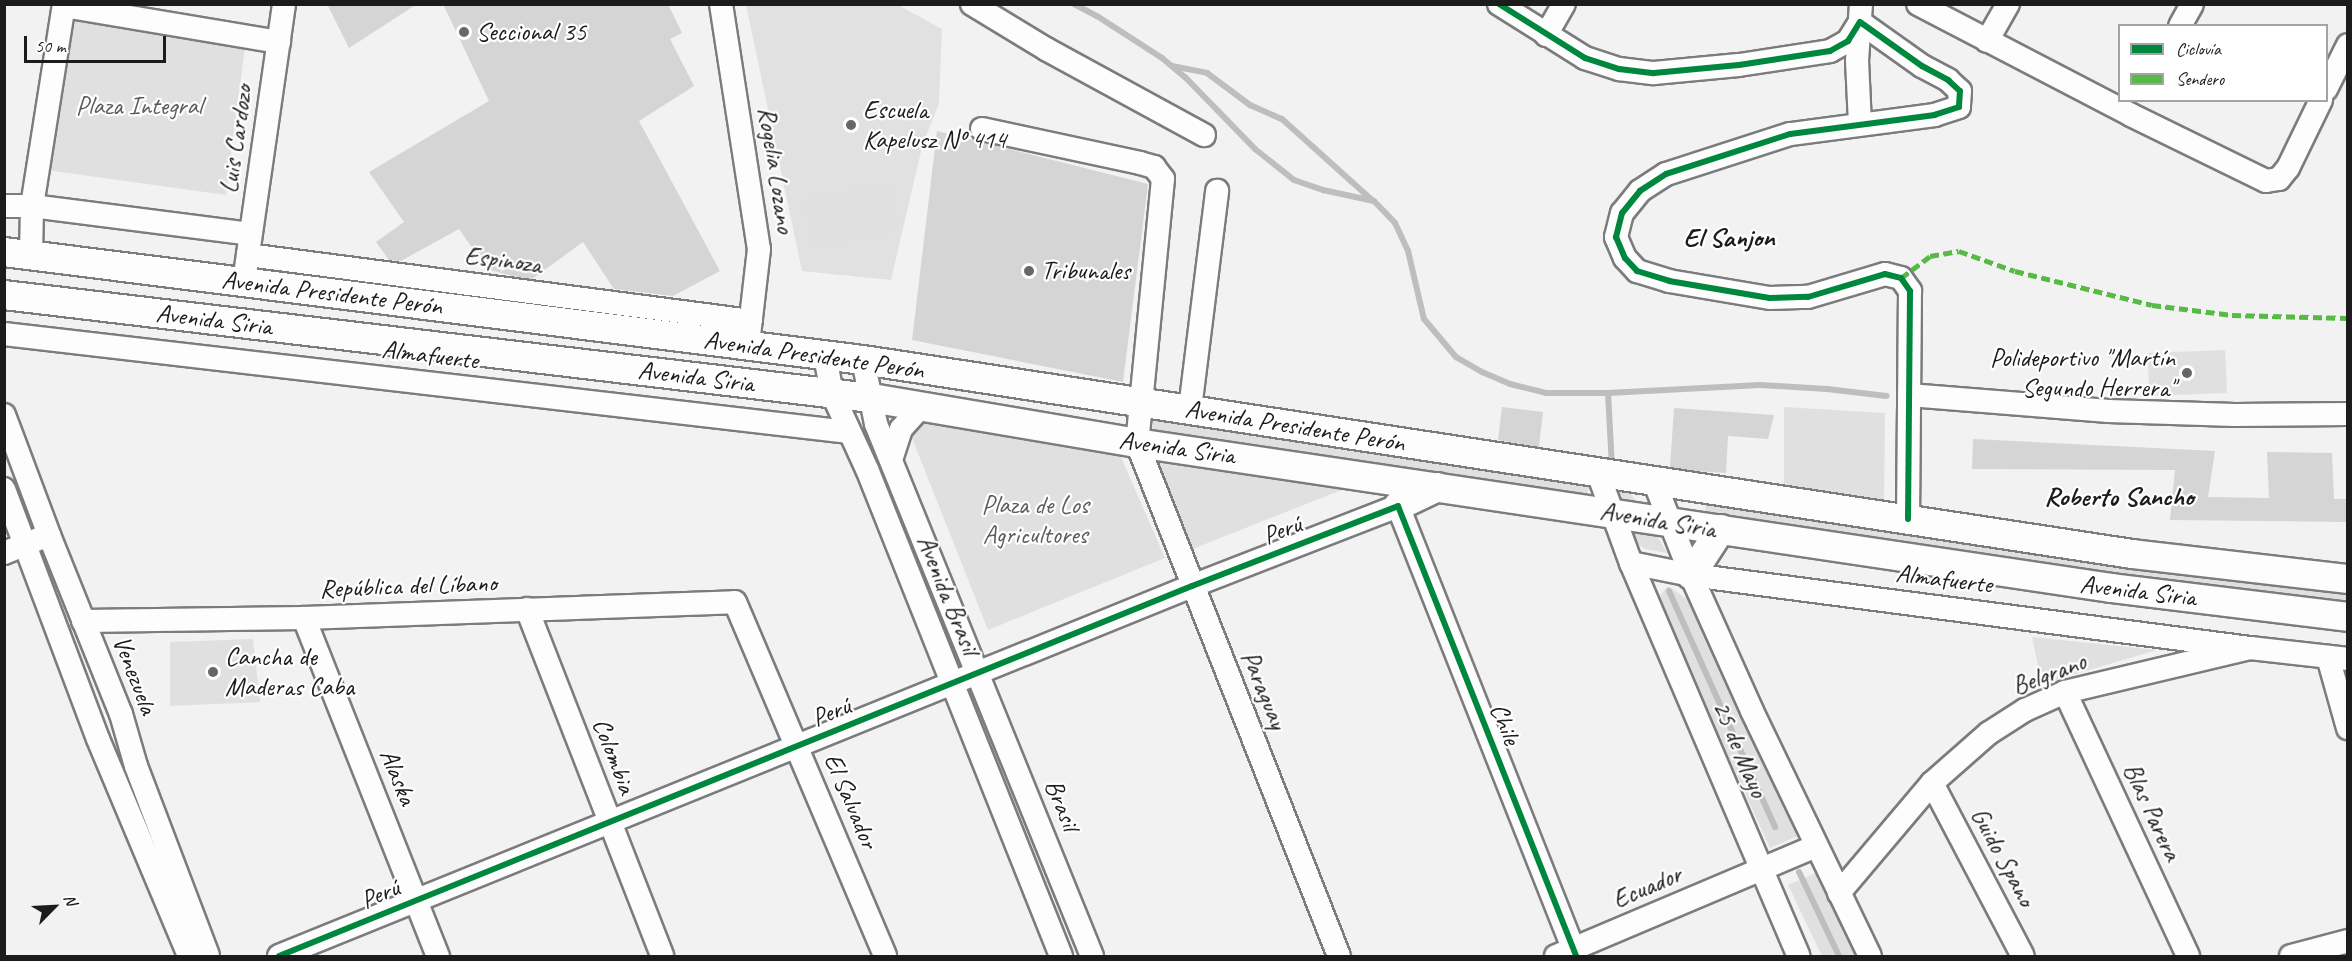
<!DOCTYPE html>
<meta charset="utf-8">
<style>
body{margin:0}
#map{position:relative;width:2352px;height:961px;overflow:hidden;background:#f2f2f2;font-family:Caveat,sans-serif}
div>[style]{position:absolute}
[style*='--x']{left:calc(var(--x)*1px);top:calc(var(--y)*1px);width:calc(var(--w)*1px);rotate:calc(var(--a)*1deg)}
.built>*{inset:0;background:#e1e1e1}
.green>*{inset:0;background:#e0e0e0}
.stream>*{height:6px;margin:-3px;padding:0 3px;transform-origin:3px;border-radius:3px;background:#bebebe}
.building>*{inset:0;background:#d5d5d5}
.roads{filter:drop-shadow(2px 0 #7c7c7c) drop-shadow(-2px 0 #7c7c7c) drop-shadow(0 2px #7c7c7c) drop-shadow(0 -2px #7c7c7c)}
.minor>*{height:22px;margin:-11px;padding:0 11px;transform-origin:11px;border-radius:11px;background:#fdfdfd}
.major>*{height:28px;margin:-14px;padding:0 14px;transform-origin:14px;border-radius:14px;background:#fdfdfd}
.quiet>*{height:4.5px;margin-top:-2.25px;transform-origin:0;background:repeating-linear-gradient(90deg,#58b947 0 9px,transparent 0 13.5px)}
.cycleway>*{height:6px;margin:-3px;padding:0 3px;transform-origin:3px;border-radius:3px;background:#00873e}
.dots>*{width:16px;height:16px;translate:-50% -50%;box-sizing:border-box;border:3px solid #fff;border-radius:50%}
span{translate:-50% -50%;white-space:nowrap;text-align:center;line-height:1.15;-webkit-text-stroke:4.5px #fff;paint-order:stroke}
.poi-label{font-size:26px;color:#1c1c1c}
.left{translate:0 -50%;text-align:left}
.right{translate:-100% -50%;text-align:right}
.park-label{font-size:26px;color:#5c5c5c}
.street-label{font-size:26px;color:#1c1c1c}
.neighbourhood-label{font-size:27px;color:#1c1c1c;font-weight:700}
.frame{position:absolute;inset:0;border:6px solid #1c1c1c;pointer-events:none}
.legend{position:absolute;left:2118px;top:24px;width:210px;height:78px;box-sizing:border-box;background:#fff;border:2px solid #a4a4a4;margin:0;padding:8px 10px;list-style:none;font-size:18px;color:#1c1c1c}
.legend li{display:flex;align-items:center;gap:12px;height:30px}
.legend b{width:30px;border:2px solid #a4a4a4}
.north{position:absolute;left:24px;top:877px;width:60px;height:60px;-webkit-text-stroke:4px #fff;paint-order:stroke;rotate:66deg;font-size:16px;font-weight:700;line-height:24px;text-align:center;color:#1c1c1c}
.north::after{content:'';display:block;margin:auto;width:21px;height:27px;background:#1c1c1c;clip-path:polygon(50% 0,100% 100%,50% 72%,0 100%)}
.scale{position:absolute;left:24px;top:36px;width:142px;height:27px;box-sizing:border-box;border:3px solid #1c1c1c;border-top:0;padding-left:8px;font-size:18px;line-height:21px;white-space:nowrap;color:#1c1c1c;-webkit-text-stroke:4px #fff;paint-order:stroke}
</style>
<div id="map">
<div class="built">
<i style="clip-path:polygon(746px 5px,898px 5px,942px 29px,939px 103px,922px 147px,891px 280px,802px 271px)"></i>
</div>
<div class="green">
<i style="clip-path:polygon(72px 19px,245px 47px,226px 195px,46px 170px)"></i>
<i style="clip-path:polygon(889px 182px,900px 230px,814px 249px,804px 200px)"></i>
<i style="clip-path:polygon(2225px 350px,2227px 393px,2149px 396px,2148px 353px)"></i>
<i style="clip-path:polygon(1784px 407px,1885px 413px,1884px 500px,1784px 489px)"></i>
<i style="clip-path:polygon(924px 418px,1117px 448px,1165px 558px,988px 630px,912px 438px)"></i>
<i style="clip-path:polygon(1153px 418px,1589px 484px,1589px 488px,1586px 496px,1155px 432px,1150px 424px)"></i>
<i style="clip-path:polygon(1149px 455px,1354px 485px,1185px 552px)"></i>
<i style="clip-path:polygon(1622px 491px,1630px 493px,1641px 507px,1616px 505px,1617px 496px)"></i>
<i style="clip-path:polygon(1710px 502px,2347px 589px,2347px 608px,2111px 580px,1706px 514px,1705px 505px)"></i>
<i style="clip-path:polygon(1653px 529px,1667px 553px,1645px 549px,1636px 543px,1626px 530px)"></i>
<i style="clip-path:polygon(1668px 586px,1690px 601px,1798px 836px,1770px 848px,1657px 599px)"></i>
<i style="clip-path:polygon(2032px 637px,2157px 650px,2042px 684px)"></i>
<i style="clip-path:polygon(253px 639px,260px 702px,170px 706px,170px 642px)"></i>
<i style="clip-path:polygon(1816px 873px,1856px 956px,1822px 956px,1788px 885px)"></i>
</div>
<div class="stream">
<i style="--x:1074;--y:4;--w:26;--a:28"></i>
<i style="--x:1097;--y:16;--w:77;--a:32.9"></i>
<i style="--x:1162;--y:58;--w:30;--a:40"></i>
<i style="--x:1185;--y:77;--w:100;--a:45.8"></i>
<i style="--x:1255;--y:149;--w:50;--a:38.5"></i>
<i style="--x:1294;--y:180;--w:31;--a:19"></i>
<i style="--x:1323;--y:190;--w:52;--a:12.2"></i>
<i style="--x:1374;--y:201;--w:30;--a:46"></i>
<i style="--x:1395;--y:223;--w:31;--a:65"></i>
<i style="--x:1408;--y:251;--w:70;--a:76.8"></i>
<i style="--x:1424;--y:319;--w:50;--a:49.9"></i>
<i style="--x:1456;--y:357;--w:30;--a:30"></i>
<i style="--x:1482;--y:372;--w:30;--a:23"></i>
<i style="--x:1510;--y:384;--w:37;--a:14"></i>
<i style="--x:1546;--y:393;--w:62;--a:0"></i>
<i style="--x:1608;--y:393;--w:152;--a:-3"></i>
<i style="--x:1760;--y:385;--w:67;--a:3.4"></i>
<i style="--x:1827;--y:389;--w:60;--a:6.7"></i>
<i style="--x:1172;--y:66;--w:36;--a:11"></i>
<i style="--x:1207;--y:73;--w:54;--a:36.7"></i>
<i style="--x:1250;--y:105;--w:35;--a:24"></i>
<i style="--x:1282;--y:119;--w:120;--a:42"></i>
<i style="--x:1608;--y:393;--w:73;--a:86.9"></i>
<i style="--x:1669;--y:591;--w:259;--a:65.8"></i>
<i style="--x:1799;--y:872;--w:93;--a:64.5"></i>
</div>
<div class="building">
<i style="clip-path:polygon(327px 4px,417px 4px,349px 48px)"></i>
<i style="clip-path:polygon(443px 4px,668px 4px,682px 33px,670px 39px,694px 86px,639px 121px,720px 271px,673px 296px,614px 289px,583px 242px,532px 279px,512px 276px,487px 269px,459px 229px,401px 261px,389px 260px,376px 242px,404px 222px,369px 172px,489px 101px)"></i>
<i style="clip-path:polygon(937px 131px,1148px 184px,1123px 382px,912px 340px)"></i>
<i style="clip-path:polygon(1502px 407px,1543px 412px,1539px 447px,1498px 440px)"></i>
<i style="clip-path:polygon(1674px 408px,1774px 415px,1768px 439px,1728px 436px,1726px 473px,1695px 471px,1670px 467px)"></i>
<i style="clip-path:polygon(1973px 439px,2215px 451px,2208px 497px,2269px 498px,2267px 452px,2332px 453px,2334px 499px,2348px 499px,2348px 522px,2170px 520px,2175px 470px,1972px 469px)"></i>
</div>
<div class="roads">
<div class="minor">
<i style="--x:721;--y:4;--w:248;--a:81.2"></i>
<i style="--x:759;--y:249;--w:87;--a:96.6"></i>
<i style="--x:972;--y:4;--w:87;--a:31.3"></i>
<i style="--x:1046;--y:49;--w:180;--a:28.6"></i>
<i style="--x:1499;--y:4;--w:102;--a:32.1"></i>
<i style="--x:1585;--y:58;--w:36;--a:18"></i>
<i style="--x:1619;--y:69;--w:35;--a:7"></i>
<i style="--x:1654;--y:73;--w:85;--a:-5.4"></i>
<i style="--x:1739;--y:65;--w:92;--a:-8.7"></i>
<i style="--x:1830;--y:51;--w:21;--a:-29"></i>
<i style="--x:1848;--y:41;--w:22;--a:-58"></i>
<i style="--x:1860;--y:22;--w:76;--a:35.4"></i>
<i style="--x:1922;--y:66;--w:30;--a:28"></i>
<i style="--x:1948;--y:80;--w:16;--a:43"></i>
<i style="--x:1960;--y:91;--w:16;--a:94"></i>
<i style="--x:1959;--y:107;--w:25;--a:162"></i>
<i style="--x:1935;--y:115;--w:146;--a:172.5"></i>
<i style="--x:1790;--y:134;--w:130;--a:162.1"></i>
<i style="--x:1666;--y:174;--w:31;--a:147"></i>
<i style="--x:1640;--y:191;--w:28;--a:129"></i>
<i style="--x:1622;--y:213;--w:25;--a:104"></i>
<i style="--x:1616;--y:237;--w:23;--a:67"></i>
<i style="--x:1625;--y:258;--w:18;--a:47"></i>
<i style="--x:1637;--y:271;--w:34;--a:17"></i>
<i style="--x:1669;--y:281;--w:102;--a:9.6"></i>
<i style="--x:1770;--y:298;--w:38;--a:-2"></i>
<i style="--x:1808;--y:297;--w:80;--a:-16.6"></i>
<i style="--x:1885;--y:274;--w:16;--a:14"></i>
<i style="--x:1901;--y:278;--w:16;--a:55"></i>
<i style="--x:1910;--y:291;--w:228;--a:90.5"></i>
<i style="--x:1918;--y:4;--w:240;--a:27.5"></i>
<i style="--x:2131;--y:115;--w:150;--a:26.1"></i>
<i style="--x:2266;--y:181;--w:13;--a:-9"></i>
<i style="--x:2279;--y:179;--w:14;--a:-51"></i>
<i style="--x:2288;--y:168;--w:76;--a:-64.1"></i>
<i style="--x:64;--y:6;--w:218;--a:9.5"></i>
<i style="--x:2180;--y:26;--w:25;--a:-61"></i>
<i style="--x:1546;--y:35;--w:36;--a:-60"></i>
<i style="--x:1987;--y:41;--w:43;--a:-60.4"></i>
<i style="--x:2326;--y:89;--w:49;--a:-63.4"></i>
<i style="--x:1860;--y:124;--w:63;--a:-92.7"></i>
<i style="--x:1857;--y:61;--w:57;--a:-86"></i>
<i style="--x:982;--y:129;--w:162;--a:12.1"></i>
<i style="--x:1140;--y:163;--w:15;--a:16"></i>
<i style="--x:1154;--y:167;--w:15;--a:53"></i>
<i style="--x:1163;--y:179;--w:265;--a:95.6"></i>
<i style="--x:1137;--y:443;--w:551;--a:68.51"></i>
<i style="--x:4;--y:206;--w:28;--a:0"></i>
<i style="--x:32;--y:206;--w:220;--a:7.3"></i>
<i style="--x:31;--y:255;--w:49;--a:-88.8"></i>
<i style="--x:32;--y:206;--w:205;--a:-81"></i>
<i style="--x:248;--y:255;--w:507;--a:7.48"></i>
<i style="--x:246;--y:268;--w:267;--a:-81.8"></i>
<i style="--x:4;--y:334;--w:851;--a:6.62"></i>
<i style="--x:825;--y:355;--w:39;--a:80"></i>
<i style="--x:832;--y:393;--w:84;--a:65.3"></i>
<i style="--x:867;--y:469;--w:524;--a:68.28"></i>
<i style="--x:863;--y:360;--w:65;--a:78.5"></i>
<i style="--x:876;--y:424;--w:574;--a:67.9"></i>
<i style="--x:1909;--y:395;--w:200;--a:4.6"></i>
<i style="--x:2108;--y:411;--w:127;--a:1.8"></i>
<i style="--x:2235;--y:415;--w:113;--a:-0.5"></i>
<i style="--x:1190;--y:409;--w:220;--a:-82.9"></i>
<i style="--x:4;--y:415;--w:128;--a:69.4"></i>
<i style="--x:49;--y:535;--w:193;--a:68.1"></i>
<i style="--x:121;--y:714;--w:54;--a:73.9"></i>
<i style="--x:136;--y:766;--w:203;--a:69.2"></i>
<i style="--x:891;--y:460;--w:33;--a:-72"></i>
<i style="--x:901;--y:429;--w:28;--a:-48"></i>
<i style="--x:1598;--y:473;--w:96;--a:69.9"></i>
<i style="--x:1631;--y:563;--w:427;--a:66.9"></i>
<i style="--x:1654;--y:481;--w:101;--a:68.5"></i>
<i style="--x:1691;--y:575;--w:149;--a:65.8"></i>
<i style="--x:1752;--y:711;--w:272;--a:64.3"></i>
<i style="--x:4;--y:489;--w:267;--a:69.4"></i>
<i style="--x:98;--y:739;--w:235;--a:67.2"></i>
<i style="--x:4;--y:553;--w:38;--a:-22"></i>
<i style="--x:1631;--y:563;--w:61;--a:11.3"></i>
<i style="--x:1691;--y:575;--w:564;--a:7.44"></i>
<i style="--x:527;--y:609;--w:372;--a:68.7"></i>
<i style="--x:304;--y:618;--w:364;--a:68.4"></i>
<i style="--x:83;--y:621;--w:221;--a:-0.8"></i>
<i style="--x:304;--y:618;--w:431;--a:-2.1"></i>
<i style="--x:735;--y:602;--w:384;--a:67"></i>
<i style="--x:2328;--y:657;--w:74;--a:74.3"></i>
<i style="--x:2065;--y:692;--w:291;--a:65"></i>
<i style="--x:1932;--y:783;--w:195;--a:62.3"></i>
<i style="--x:1839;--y:893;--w:144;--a:-49.8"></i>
<i style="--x:1932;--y:783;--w:76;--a:-41.3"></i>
<i style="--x:1989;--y:733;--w:43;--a:-32.6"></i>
<i style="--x:2025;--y:710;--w:44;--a:-24.2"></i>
<i style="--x:2065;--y:692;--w:190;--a:-13.4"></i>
<i style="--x:2250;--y:648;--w:99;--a:6.4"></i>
<i style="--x:279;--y:956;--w:985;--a:-22.06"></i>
<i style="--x:1192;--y:586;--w:221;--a:-21.2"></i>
<i style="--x:1398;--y:506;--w:484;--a:68.4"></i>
<i style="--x:1556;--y:956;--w:282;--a:-22.9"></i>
<i style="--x:2291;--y:956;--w:59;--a:-14.7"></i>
</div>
<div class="major">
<i style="--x:4;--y:252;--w:866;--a:7.17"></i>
<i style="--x:863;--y:360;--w:1284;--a:8.69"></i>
<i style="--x:2132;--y:554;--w:217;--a:6.6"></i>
<i style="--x:4;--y:295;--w:873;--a:6.78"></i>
<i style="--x:871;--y:398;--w:270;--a:9.6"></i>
<i style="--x:1137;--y:443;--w:986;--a:8.46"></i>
<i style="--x:2112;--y:588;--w:238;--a:7"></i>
<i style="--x:1398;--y:506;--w:44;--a:-25.4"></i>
<i style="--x:1691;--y:575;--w:55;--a:-56.9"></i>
</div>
</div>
<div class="quiet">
<i style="--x:1901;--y:278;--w:36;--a:-37"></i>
<i style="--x:1930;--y:256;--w:29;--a:-10"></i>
<i style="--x:1959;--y:251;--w:59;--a:19.7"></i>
<i style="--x:2015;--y:271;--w:141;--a:13.9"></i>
<i style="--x:2152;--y:305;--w:81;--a:7.1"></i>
<i style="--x:2232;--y:315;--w:116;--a:1.5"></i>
</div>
<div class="cycleway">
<i style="--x:1499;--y:4;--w:102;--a:32.1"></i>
<i style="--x:1585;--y:58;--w:36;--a:18"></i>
<i style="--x:1619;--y:69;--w:35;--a:7"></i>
<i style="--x:1654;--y:73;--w:85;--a:-5.4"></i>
<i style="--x:1739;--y:65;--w:92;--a:-8.7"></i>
<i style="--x:1830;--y:51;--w:21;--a:-29"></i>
<i style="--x:1848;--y:41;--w:22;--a:-58"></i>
<i style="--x:1860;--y:22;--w:76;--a:35.4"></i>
<i style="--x:1922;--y:66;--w:30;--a:28"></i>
<i style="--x:1948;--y:80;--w:16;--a:43"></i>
<i style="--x:1960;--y:91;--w:16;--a:94"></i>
<i style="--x:1959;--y:107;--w:25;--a:162"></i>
<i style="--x:1935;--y:115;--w:146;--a:172.5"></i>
<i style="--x:1790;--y:134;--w:130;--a:162.1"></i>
<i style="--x:1666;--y:174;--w:31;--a:147"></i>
<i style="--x:1640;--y:191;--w:28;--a:129"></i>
<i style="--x:1622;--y:213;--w:25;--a:104"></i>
<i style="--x:1616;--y:237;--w:23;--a:67"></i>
<i style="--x:1625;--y:258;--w:18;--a:47"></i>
<i style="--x:1637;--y:271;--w:34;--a:17"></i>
<i style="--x:1669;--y:281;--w:102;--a:9.6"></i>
<i style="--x:1770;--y:298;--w:38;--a:-2"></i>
<i style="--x:1808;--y:297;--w:80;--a:-16.6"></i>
<i style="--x:1885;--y:274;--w:16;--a:14"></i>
<i style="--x:1901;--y:278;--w:16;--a:55"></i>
<i style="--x:1910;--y:291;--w:228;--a:90.5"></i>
<i style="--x:279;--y:956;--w:985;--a:-22.06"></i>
<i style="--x:1192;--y:586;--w:221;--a:-21.2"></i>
<i style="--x:1398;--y:506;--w:484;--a:68.4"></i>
</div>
<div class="dots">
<i style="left:464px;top:32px;background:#676767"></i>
<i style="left:851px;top:125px;background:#676767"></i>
<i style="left:1029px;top:271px;background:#676767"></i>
<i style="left:2187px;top:373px;background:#676767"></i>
<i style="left:213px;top:672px;background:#676767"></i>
</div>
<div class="poi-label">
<span class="left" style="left:476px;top:32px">Seccional 35</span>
<span class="left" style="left:863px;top:125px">Escuela<br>Kapelusz Nº 414</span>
<span class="left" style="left:1041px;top:271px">Tribunales</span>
<span class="right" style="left:2175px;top:373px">Polideportivo "Martín<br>Segundo Herrera"</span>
<span class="left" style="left:225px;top:672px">Cancha de<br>Maderas Caba</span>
</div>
<div class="park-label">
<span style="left:139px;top:106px">Plaza Integral</span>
<span style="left:1035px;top:520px">Plaza de Los<br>Agricultores</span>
</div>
<div class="street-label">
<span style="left:236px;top:139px;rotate:-82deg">Luis Cardozo</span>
<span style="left:776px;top:170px;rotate:81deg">Rogelia Lozano</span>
<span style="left:503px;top:260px;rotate:7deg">Espinoza</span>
<span style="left:332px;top:293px;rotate:7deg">Avenida Presidente Perón</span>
<span style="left:214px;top:320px;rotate:7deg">Avenida Siria</span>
<span style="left:430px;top:355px;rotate:7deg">Almafuerte</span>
<span style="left:814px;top:355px;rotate:8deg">Avenida Presidente Perón</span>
<span style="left:696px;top:377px;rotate:7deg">Avenida Siria</span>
<span style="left:1295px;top:426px;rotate:9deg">Avenida Presidente Perón</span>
<span style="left:1177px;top:448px;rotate:8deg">Avenida Siria</span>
<span style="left:1658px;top:520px;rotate:9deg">Avenida Siria</span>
<span style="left:1282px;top:530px;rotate:-21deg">Perú</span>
<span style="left:1944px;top:579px;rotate:7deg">Almafuerte</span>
<span style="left:408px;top:586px;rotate:-2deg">República del Líbano</span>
<span style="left:2138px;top:591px;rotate:7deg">Avenida Siria</span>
<span style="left:948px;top:595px;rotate:68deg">Avenida Brasil</span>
<span style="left:2049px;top:674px;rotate:-21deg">Belgrano</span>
<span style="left:135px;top:675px;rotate:69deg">Venezuela</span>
<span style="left:1264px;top:690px;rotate:68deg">Paraguay</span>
<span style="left:831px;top:712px;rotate:-22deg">Perú</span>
<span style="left:1505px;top:724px;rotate:68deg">Chile</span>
<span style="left:1740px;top:749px;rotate:67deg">25 de Mayo</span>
<span style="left:614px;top:756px;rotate:69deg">Colombia</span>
<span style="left:398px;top:777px;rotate:68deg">Alaska</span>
<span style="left:851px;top:801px;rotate:67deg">El Salvador</span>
<span style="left:1062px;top:805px;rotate:68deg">Brasil</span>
<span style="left:2152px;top:812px;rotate:65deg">Blas Parera</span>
<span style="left:2003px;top:857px;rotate:62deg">Guido Spano</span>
<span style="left:1647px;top:887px;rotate:-23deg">Ecuador</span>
<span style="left:380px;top:894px;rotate:-23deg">Perú</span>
</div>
<div class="neighbourhood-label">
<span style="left:1729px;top:238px">El Sanjon</span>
<span style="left:2119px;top:497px">Roberto Sancho</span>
</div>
<div class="frame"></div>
<ul class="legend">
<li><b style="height:8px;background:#00873e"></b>Ciclovía</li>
<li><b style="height:8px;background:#58b947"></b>Sendero</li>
</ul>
<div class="north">N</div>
<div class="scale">50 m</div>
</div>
